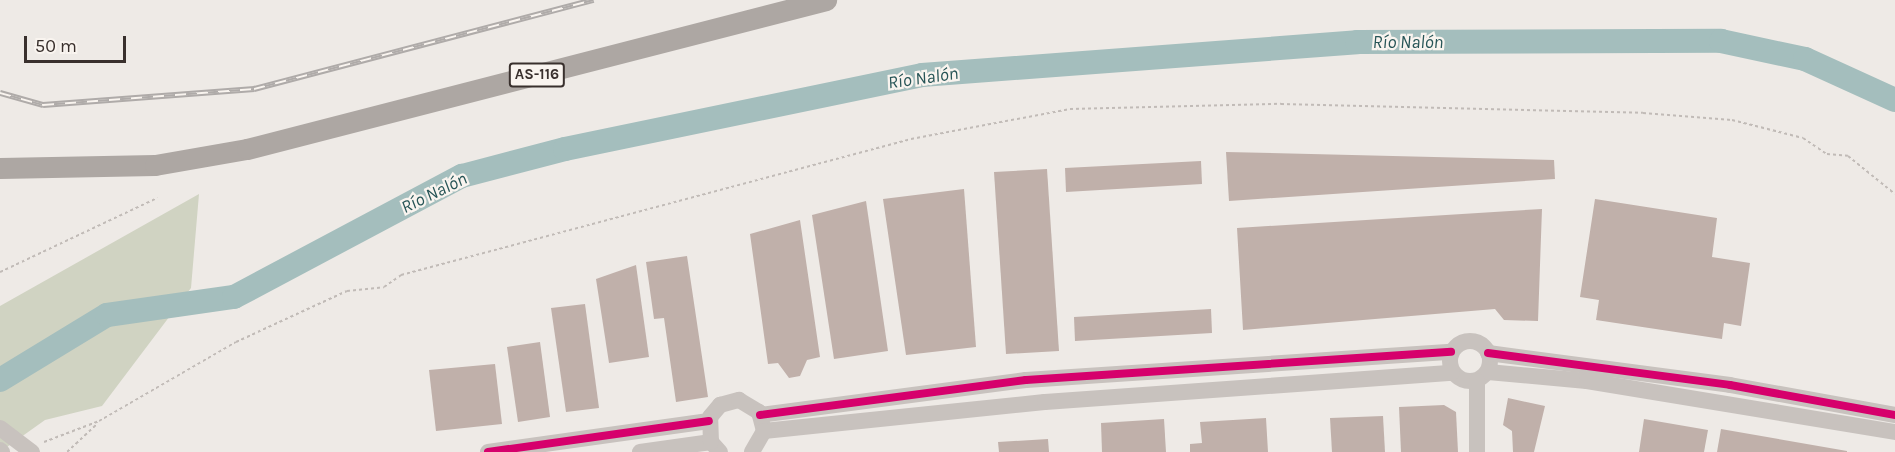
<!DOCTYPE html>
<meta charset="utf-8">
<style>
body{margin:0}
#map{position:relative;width:1895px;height:452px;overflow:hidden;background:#eeeae6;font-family:Karla,sans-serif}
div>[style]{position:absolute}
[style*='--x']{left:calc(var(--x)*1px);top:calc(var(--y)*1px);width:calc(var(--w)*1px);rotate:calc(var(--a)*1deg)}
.green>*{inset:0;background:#d0d3c2}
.river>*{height:24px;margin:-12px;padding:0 12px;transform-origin:12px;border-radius:12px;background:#a4bebd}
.building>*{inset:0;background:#c0b0aa}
.path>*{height:2px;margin-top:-1px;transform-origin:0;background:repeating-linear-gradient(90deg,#c1bbb7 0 3px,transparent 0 6px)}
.minor>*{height:16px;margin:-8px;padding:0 8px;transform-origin:8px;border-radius:8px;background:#c8c2be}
.minor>.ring{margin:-8px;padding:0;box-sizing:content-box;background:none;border:16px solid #c8c2be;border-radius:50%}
.major>*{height:21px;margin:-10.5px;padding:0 10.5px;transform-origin:10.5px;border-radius:10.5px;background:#ada7a3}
.rail>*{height:6px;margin-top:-3px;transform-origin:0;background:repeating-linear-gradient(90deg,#f9f4ef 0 11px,#afaba9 0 22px);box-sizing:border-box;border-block:2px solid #afaba9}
.minor-bridge>*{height:16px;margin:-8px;padding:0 8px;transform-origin:8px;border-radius:8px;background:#c8c2be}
.cycleway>*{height:8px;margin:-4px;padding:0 4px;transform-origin:4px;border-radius:4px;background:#d6006c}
span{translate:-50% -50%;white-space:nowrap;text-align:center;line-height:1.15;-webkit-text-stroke:4.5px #f9f4ef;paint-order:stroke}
.shield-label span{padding:2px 4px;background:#f9f4ef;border:2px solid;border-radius:4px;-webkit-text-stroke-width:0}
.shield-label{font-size:15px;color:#39302d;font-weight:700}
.water-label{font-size:18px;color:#265456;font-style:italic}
.scale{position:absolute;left:24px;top:36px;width:102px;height:27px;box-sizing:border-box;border:3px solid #39302d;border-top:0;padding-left:8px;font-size:18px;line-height:21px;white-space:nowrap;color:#39302d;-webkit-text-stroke:4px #f9f4ef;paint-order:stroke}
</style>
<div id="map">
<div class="green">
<i style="clip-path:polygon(199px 194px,191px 288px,102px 406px,45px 420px,0 452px,0 306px)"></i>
</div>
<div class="river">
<i style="--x:0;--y:380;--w:125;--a:-31.3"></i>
<i style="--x:107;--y:315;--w:128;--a:-8.1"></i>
<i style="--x:234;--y:297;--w:258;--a:-28"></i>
<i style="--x:462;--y:176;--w:106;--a:-14.7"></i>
<i style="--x:565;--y:149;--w:365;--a:-11.7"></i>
<i style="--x:922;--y:75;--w:436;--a:-4.3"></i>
<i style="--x:1357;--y:42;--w:364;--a:-0.2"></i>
<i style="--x:1721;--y:41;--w:86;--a:12.1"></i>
<i style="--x:1805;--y:59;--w:99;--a:24.5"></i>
</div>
<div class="building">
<i style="clip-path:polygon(1226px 152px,1554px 160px,1555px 179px,1229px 201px)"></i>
<i style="clip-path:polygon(1201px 161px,1202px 184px,1066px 192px,1065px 168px)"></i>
<i style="clip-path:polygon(1047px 169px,1059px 351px,1006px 354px,994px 172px)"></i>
<i style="clip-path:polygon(964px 189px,976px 347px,906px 355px,883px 199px)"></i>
<i style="clip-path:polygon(1595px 199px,1717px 218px,1712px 257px,1750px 263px,1741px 326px,1724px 323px,1722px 339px,1596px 320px,1599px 300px,1580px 297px)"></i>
<i style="clip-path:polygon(866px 201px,888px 351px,834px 359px,812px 215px)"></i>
<i style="clip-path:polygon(1542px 209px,1538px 321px,1504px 320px,1495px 309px,1243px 330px,1237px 228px)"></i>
<i style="clip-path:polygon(800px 220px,820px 357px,807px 360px,800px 376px,789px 378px,778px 363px,768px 364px,750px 234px)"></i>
<i style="clip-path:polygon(687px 256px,708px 397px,676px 402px,664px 318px,654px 319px,646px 262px)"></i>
<i style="clip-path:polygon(636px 265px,649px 357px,609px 363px,596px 279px)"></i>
<i style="clip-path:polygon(585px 304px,599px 408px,566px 412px,551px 308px)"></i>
<i style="clip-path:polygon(1211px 309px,1212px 333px,1075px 341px,1074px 317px)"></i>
<i style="clip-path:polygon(540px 342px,550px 417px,518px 422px,507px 347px)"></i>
<i style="clip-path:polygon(495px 364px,502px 424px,436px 431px,429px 370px)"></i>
<i style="clip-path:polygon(1508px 398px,1545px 406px,1534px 452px,1513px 452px,1512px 431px,1503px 425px)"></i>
<i style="clip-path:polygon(1444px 405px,1456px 412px,1458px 452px,1401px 452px,1399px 407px)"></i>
<i style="clip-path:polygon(1383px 416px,1385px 452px,1332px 452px,1330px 418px)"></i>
<i style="clip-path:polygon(1266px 418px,1268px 452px,1190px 452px,1190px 444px,1202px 443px,1200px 422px)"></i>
<i style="clip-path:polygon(1164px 419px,1166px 452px,1102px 452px,1101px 423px)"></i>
<i style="clip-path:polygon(1644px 419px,1708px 430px,1704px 452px,1639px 452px)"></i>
<i style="clip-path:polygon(1721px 429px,1847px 451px,1847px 452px,1717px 452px)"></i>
<i style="clip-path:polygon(1048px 439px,1049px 452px,999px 452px,998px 442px)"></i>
</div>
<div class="path">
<i style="--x:0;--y:272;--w:174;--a:-25.2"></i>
<i style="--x:44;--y:442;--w:59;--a:-20.9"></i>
<i style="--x:99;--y:421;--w:158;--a:-30"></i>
<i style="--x:236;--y:342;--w:122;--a:-24.7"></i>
<i style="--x:347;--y:291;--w:37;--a:-6"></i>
<i style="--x:384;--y:287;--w:21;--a:-35"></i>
<i style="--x:401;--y:275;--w:528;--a:-14.93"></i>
<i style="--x:911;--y:139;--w:162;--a:-10.7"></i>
<i style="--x:1070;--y:109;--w:211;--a:-1.4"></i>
<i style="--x:1281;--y:104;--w:362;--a:1.4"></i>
<i style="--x:1643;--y:113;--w:89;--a:4.5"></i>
<i style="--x:1732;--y:120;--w:73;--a:14.2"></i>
<i style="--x:1803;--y:138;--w:29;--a:34"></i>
<i style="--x:1827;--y:154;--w:21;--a:5"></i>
<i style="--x:1848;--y:156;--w:60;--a:39"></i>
<i style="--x:67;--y:452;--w:41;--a:-43"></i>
</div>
<div class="minor">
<i class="ring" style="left:1450px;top:341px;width:24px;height:24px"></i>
<i style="--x:1488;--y:353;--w:244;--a:7.5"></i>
<i style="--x:1730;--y:385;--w:168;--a:10.3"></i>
<i style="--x:1488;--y:372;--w:99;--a:5.2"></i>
<i style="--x:1587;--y:381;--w:312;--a:9.4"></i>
<i style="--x:1477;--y:381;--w:71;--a:90"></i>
<i style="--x:760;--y:415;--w:268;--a:-7.5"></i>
<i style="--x:1026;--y:380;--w:426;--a:-3.8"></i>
<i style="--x:764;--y:431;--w:282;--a:-5.9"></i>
<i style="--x:1045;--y:402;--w:408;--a:-4.1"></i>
<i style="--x:0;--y:450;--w:3;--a:45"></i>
<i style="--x:488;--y:452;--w:223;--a:-8"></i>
<i style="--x:640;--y:452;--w:72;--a:-8"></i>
<i style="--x:720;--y:452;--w:13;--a:-132"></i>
<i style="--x:711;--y:442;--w:25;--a:-92"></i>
<i style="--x:710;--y:417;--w:16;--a:-50"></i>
<i style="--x:720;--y:405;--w:20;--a:-15"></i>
<i style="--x:739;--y:400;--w:23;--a:31"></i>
<i style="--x:759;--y:412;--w:20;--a:75"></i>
<i style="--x:764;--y:431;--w:24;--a:120"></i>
</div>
<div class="major">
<i style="--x:0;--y:168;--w:155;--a:-1.1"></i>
<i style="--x:155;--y:165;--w:93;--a:-9.9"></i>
<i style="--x:247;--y:149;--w:598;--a:-14.43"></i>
</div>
<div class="rail">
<i style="--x:0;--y:93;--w:45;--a:15.6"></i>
<i style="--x:43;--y:105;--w:212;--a:-4.3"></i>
<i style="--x:254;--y:89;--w:351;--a:-14.7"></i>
</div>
<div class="minor-bridge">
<i style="--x:0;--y:428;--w:40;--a:37"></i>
</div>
<div class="cycleway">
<i style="--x:1488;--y:353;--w:244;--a:7.5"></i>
<i style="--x:1730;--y:385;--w:168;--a:10.3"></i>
<i style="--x:760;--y:415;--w:268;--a:-7.5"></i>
<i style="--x:1026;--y:380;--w:426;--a:-3.8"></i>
<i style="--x:488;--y:452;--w:223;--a:-8"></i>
</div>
<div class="shield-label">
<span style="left:537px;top:75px">AS-116</span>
</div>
<div class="water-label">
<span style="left:1408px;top:42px">Río Nalón</span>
<span style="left:923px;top:78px;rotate:-8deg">Río Nalón</span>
<span style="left:434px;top:193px;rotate:-26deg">Río Nalón</span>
</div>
<div class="scale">50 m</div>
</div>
